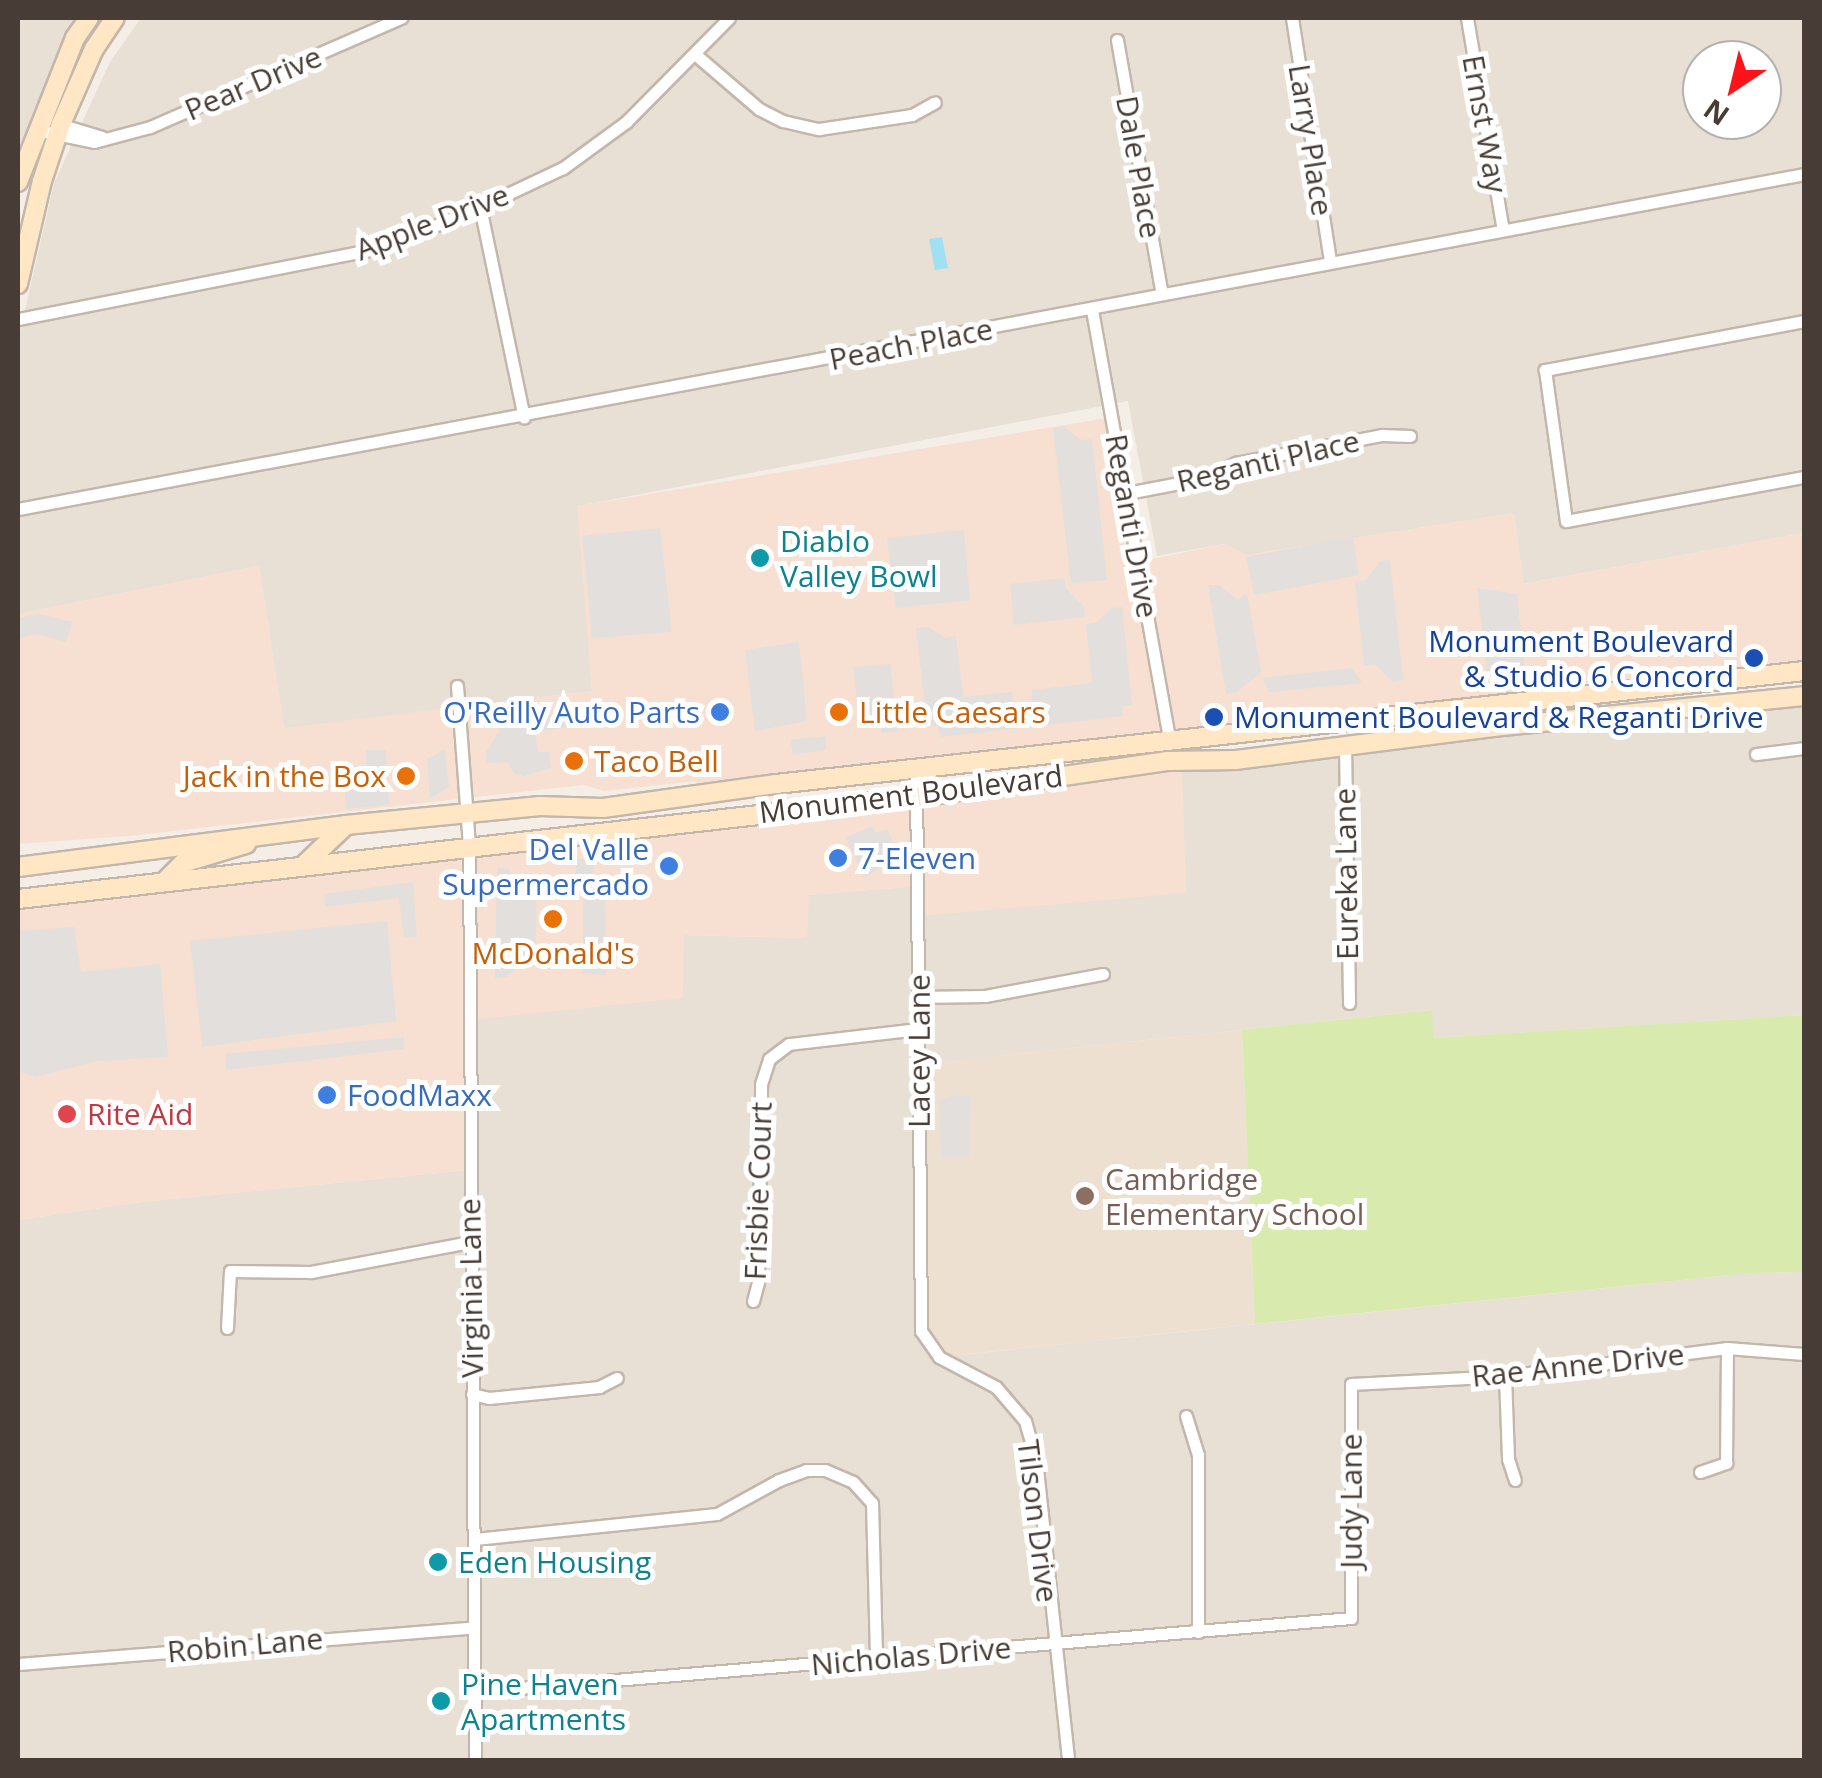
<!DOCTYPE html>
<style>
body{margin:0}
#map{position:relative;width:1822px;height:1778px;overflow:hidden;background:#f4eee7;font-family:"Open Sans",sans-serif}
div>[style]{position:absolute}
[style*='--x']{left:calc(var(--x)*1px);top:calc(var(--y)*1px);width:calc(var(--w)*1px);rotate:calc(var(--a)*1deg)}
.residential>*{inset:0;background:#e8dfd5}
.commercial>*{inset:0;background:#f7e0d1}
.education>*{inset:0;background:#eee0d0}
.green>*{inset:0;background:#d9eaae}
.parking>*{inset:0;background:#e2dfdc}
.water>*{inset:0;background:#a1e0f3}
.roads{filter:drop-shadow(2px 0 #c3b7ac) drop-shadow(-2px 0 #c3b7ac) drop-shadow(0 2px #c3b7ac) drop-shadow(0 -2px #c3b7ac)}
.minor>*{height:11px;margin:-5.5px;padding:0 5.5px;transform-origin:5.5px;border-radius:5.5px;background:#fff}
.secondary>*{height:18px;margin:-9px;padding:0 9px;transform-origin:9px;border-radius:9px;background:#ffe7c6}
.dots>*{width:28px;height:28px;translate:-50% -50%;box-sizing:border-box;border:5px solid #fff;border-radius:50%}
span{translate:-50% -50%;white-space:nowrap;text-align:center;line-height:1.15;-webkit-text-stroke:10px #fff;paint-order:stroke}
.street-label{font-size:30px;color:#473d36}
.culture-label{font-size:30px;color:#0d838f}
.left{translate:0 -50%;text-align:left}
.transit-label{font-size:30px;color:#164399}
.right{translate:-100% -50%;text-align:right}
.shop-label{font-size:30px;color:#366cbe}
.food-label{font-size:30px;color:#c56008}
.health-label{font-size:30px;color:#be3a42}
.education-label{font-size:30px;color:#785e54}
.frame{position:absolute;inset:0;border:20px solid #473d36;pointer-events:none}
.north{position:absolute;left:1682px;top:40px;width:100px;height:100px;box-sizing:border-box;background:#fff;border:2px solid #b5b1af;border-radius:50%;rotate:215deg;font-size:28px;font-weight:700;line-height:40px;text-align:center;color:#473d36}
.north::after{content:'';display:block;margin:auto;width:35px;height:45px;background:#ff1319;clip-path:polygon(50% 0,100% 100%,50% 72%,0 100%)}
</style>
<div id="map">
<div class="residential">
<i style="clip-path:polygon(18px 18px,89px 18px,18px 182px)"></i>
<i style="clip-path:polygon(evenodd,141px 18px,1804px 18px,1804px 533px,1523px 584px,1514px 513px,1246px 555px,1224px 544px,1157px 556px,1128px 401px,578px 506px,592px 691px,284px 729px,259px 566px,18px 614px,18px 341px,54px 183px,110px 62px,141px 18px,1702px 60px,1762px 60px,1762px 120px,1702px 120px,1702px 60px)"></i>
<i style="clip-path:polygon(1804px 696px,1804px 1015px,1432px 1038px,1431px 1010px,920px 1064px,940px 1357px,1750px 1273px,1804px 1272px,1804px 1760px,18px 1760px,18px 1220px,142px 1202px,469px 1170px,469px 1020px,683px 935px,807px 938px,808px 895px,920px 886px,1182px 761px)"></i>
</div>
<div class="commercial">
<i style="clip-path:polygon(1113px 417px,1138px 562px,1224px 544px,1246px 555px,1514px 513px,1524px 584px,1804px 533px,1804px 671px,699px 796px,697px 781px,604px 791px,584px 785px,129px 836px,18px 844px,18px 614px,259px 566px,284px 728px,592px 691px,577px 506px)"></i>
<i style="clip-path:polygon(1182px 761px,1186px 893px,919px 916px,919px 886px,809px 895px,807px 938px,684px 935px,683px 998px,469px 1020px,470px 1170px,142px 1202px,18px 1220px,18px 899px)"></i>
</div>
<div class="education">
<i style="clip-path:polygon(1242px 1030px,1255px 1324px,939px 1357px,921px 1331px,919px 1064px)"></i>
</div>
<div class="green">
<i style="clip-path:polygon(1432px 1010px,1433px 1038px,1804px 1015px,1804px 1272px,1750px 1273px,1255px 1324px,1242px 1030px)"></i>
</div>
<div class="parking">
<i style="clip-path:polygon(1063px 426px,1081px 440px,1092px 439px,1107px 580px,1071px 583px,1053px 428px)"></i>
<i style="clip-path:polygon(660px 528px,672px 632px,592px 638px,582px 536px)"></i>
<i style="clip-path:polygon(964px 530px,970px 600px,896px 608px,887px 538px)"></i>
<i style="clip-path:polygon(1353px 537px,1359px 575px,1254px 595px,1246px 557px)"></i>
<i style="clip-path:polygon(1390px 560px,1403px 680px,1393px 682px,1375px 665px,1364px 665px,1355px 582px,1366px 580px,1380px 561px)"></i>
<i style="clip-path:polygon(1064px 578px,1066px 588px,1084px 607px,1085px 617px,1014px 625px,1010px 584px)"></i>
<i style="clip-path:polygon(1208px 585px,1219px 585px,1238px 600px,1247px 593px,1261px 672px,1237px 692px,1226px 694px)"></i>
<i style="clip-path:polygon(1477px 588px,1517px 594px,1525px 671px,1487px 675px)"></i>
<i style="clip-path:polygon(1122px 607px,1132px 705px,1122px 706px,1123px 716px,1029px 727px,1032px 690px,1092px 683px,1086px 624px,1096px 623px,1112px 608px)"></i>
<i style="clip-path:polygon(39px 614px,72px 622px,66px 642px,37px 634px,18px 638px,18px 618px)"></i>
<i style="clip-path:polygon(928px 627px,945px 638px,956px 636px,963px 697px,1012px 692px,1018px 728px,940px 737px,938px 726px,927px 726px,916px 628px)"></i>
<i style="clip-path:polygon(799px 642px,807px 721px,755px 731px,745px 650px)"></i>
<i style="clip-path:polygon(890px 664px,898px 731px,882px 733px,879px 714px,859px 715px,853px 667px)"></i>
<i style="clip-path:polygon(1352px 668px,1362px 683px,1269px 692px,1262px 678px)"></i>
<i style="clip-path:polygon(576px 712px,576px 726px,535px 732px,538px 752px,549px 752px,551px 768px,524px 776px,514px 773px,507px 762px,487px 763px,486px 752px,499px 732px,498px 720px)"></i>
<i style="clip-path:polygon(826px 736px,826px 750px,793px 754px,790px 740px)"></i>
<i style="clip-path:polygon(445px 749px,449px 787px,430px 799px,427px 759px)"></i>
<i style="clip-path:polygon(366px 750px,386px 750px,389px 805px,346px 809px,343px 767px,366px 766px)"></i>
<i style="clip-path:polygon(872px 826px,876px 833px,887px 829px,899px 855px,864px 878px,846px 838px)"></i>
<i style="clip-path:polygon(576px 859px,593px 859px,594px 875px,605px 876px,606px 975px,583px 973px,583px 878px,576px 877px)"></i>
<i style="clip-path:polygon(497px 868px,508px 869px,524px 888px,537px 888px,535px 960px,523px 960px,506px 978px,495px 978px)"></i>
<i style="clip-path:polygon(413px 882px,417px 937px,404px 938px,399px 898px,325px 907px,324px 894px)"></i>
<i style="clip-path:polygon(387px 921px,396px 1021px,202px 1047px,190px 941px)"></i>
<i style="clip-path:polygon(74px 927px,81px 972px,160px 964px,168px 1057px,96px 1061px,36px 1077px,18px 1071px,18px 931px)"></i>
<i style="clip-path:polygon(404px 1037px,404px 1049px,226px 1070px,225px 1054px)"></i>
<i style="clip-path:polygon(950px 1096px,971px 1096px,969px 1157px,941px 1157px,939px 1102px)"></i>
</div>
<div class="water">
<i style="clip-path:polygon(942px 237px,948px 268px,935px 270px,929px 239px)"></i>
</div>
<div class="roads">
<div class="minor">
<i style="--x:1292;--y:18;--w:247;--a:81.1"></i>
<i style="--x:1467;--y:18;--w:215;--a:80.4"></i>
<i style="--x:1117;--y:40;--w:258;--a:80"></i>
<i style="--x:696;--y:55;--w:83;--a:40.6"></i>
<i style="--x:759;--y:109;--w:27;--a:27"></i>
<i style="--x:783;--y:121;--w:37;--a:13"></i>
<i style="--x:819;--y:129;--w:94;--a:-8.6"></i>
<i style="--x:912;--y:115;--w:26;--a:-29"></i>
<i style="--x:59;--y:124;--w:45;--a:16.8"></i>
<i style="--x:37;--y:130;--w:58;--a:11.9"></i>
<i style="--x:94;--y:142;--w:58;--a:-15"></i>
<i style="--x:150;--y:127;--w:274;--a:-23.5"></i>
<i style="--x:480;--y:207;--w:215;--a:78.2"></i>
<i style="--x:1092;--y:310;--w:439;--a:79.8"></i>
<i style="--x:18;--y:319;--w:370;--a:-11.1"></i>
<i style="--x:381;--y:248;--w:107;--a:-22.5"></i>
<i style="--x:480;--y:207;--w:92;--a:-25.2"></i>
<i style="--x:563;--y:168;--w:78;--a:-36.1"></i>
<i style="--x:626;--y:122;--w:146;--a:-45.3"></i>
<i style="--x:1804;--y:321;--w:264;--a:169.3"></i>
<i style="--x:1545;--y:370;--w:152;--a:82.1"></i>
<i style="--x:1566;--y:521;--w:242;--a:-10.5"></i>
<i style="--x:1127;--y:493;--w:80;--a:-10.8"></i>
<i style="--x:1206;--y:478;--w:34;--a:-27"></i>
<i style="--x:1236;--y:463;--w:149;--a:-10.9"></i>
<i style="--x:1382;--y:435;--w:28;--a:2"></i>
<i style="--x:18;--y:509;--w:1817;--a:-10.62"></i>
<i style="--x:457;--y:686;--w:161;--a:85.7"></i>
<i style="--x:469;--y:847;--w:913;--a:89.62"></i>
<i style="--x:1345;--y:745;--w:258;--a:89.1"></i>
<i style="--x:1756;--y:754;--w:48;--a:-7.1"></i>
<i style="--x:916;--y:770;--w:561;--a:89.49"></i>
<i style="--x:921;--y:1331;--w:32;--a:55"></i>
<i style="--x:939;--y:1357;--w:64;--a:27.8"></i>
<i style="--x:996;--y:1387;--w:45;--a:49.5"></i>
<i style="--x:1025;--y:1421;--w:40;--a:74"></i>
<i style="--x:1036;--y:1459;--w:303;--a:83.9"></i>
<i style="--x:917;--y:997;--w:68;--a:-0.8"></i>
<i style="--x:985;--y:996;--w:120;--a:-10.6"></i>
<i style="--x:753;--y:1301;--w:20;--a:-75"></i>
<i style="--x:758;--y:1282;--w:198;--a:-89.1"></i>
<i style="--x:761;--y:1084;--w:26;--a:-72"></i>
<i style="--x:769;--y:1059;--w:25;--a:-37"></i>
<i style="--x:789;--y:1044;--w:131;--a:-6.6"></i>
<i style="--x:227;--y:1328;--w:57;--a:-87"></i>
<i style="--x:230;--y:1271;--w:81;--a:0.7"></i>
<i style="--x:311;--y:1272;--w:162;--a:-10.7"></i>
<i style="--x:1505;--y:1376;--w:83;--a:87.9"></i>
<i style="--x:1508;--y:1459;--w:22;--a:72"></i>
<i style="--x:472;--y:1394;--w:17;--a:13"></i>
<i style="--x:489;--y:1398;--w:111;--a:-5.7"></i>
<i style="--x:599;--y:1387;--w:20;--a:-27"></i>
<i style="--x:1186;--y:1416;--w:41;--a:72.9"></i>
<i style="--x:1198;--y:1455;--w:177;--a:90"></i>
<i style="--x:1700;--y:1472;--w:28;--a:-19"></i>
<i style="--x:1726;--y:1463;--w:115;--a:-89.5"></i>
<i style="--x:475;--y:1539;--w:243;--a:-5.9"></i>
<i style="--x:717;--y:1514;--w:71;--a:-28.7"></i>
<i style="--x:779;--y:1480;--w:29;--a:-20"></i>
<i style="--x:806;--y:1470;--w:19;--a:0"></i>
<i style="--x:825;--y:1470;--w:30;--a:23"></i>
<i style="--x:853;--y:1482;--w:28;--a:48"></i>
<i style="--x:872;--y:1503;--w:156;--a:88.5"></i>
<i style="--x:18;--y:1664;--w:457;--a:-4.6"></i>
<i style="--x:472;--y:1692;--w:882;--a:-4.81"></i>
<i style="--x:1351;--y:1618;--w:234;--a:-90"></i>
<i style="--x:1351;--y:1384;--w:154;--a:-3"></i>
<i style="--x:1505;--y:1376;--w:224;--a:-7.2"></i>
<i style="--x:1727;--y:1348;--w:77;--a:4.5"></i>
</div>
<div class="secondary">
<i style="--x:18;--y:182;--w:155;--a:-68.4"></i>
<i style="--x:75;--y:38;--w:24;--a:-55"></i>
<i style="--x:18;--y:284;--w:106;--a:-76.9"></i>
<i style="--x:42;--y:181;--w:60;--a:-71.6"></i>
<i style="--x:61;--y:124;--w:82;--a:-66.3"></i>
<i style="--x:94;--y:49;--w:37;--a:-56"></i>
<i style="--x:306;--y:863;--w:55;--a:-43.5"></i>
<i style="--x:18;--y:867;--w:331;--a:-7.3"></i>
<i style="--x:346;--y:825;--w:195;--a:-5.6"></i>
<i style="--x:540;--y:806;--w:63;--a:1.8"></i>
<i style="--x:603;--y:808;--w:175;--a:-7.9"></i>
<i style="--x:776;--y:784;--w:1034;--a:-6.27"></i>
<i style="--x:166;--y:880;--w:24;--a:-45"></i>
<i style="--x:183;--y:863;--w:66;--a:-16.8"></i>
<i style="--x:18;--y:899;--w:906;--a:-6.47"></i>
<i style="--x:918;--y:797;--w:253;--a:-8.2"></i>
<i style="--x:1168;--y:761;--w:68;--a:-0.8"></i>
<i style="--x:1236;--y:760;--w:260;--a:-7.3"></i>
<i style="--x:1494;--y:727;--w:312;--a:-5.7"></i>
</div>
</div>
<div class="dots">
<i style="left:760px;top:558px;background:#0f9aa8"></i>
<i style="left:1754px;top:658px;background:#1a4fb4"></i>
<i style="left:720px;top:712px;background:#3f7fe0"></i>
<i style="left:839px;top:712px;background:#e8710a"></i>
<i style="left:1214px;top:717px;background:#1a4fb4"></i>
<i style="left:574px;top:761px;background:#e8710a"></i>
<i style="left:406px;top:776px;background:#e8710a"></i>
<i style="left:838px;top:858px;background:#3f7fe0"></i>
<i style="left:669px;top:866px;background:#3f7fe0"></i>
<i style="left:553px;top:919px;background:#e8710a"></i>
<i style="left:327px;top:1095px;background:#3f7fe0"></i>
<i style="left:67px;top:1114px;background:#e0444e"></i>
<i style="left:1085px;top:1196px;background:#8d6e63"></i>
<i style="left:438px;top:1562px;background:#0f9aa8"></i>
<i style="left:441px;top:1701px;background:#0f9aa8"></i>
</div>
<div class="street-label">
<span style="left:253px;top:83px;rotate:-23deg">Pear Drive</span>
<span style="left:1485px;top:124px;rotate:80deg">Ernst Way</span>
<span style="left:1311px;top:140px;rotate:81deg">Larry Place</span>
<span style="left:1139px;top:167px;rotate:80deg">Dale Place</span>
<span style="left:432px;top:222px;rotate:-21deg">Apple Drive</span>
<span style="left:911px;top:344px;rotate:-11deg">Peach Place</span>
<span style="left:1268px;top:461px;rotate:-13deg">Reganti Place</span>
<span style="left:1132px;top:526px;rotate:80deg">Reganti Drive</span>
<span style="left:911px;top:794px;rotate:-7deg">Monument Boulevard</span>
<span style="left:1346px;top:874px;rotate:-91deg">Eureka Lane</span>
<span style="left:919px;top:1051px;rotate:-90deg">Lacey Lane</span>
<span style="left:758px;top:1191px;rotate:-88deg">Frisbie Court</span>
<span style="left:471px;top:1288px;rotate:-91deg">Virginia Lane</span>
<span style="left:1578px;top:1365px;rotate:-6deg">Rae Anne Drive</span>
<span style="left:1351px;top:1501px;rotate:-90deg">Judy Lane</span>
<span style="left:1038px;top:1521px;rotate:83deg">Tilson Drive</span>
<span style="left:245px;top:1645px;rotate:-5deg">Robin Lane</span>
<span style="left:911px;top:1656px;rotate:-5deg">Nicholas Drive</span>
</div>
<div class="culture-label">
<span class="left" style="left:780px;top:558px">Diablo<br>Valley Bowl</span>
<span class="left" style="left:458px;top:1562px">Eden Housing</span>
<span class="left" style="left:461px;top:1701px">Pine Haven<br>Apartments</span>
</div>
<div class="transit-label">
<span class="right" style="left:1734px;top:658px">Monument Boulevard<br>&amp; Studio 6 Concord</span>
<span class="left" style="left:1234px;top:717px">Monument Boulevard &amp; Reganti Drive</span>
</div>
<div class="shop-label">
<span class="right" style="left:700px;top:712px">O'Reilly Auto Parts</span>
<span class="right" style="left:649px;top:866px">Del Valle<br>Supermercado</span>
<span class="left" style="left:858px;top:858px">7-Eleven</span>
<span class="left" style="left:347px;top:1095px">FoodMaxx</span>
</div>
<div class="food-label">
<span class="left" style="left:859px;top:712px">Little Caesars</span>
<span class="left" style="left:594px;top:761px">Taco Bell</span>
<span class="right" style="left:386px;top:776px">Jack in the Box</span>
<span style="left:553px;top:953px">McDonald's</span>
</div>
<div class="health-label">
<span class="left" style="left:87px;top:1114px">Rite Aid</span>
</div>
<div class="education-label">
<span class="left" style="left:1105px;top:1196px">Cambridge<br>Elementary School</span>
</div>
<div class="frame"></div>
<div class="north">N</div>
</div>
